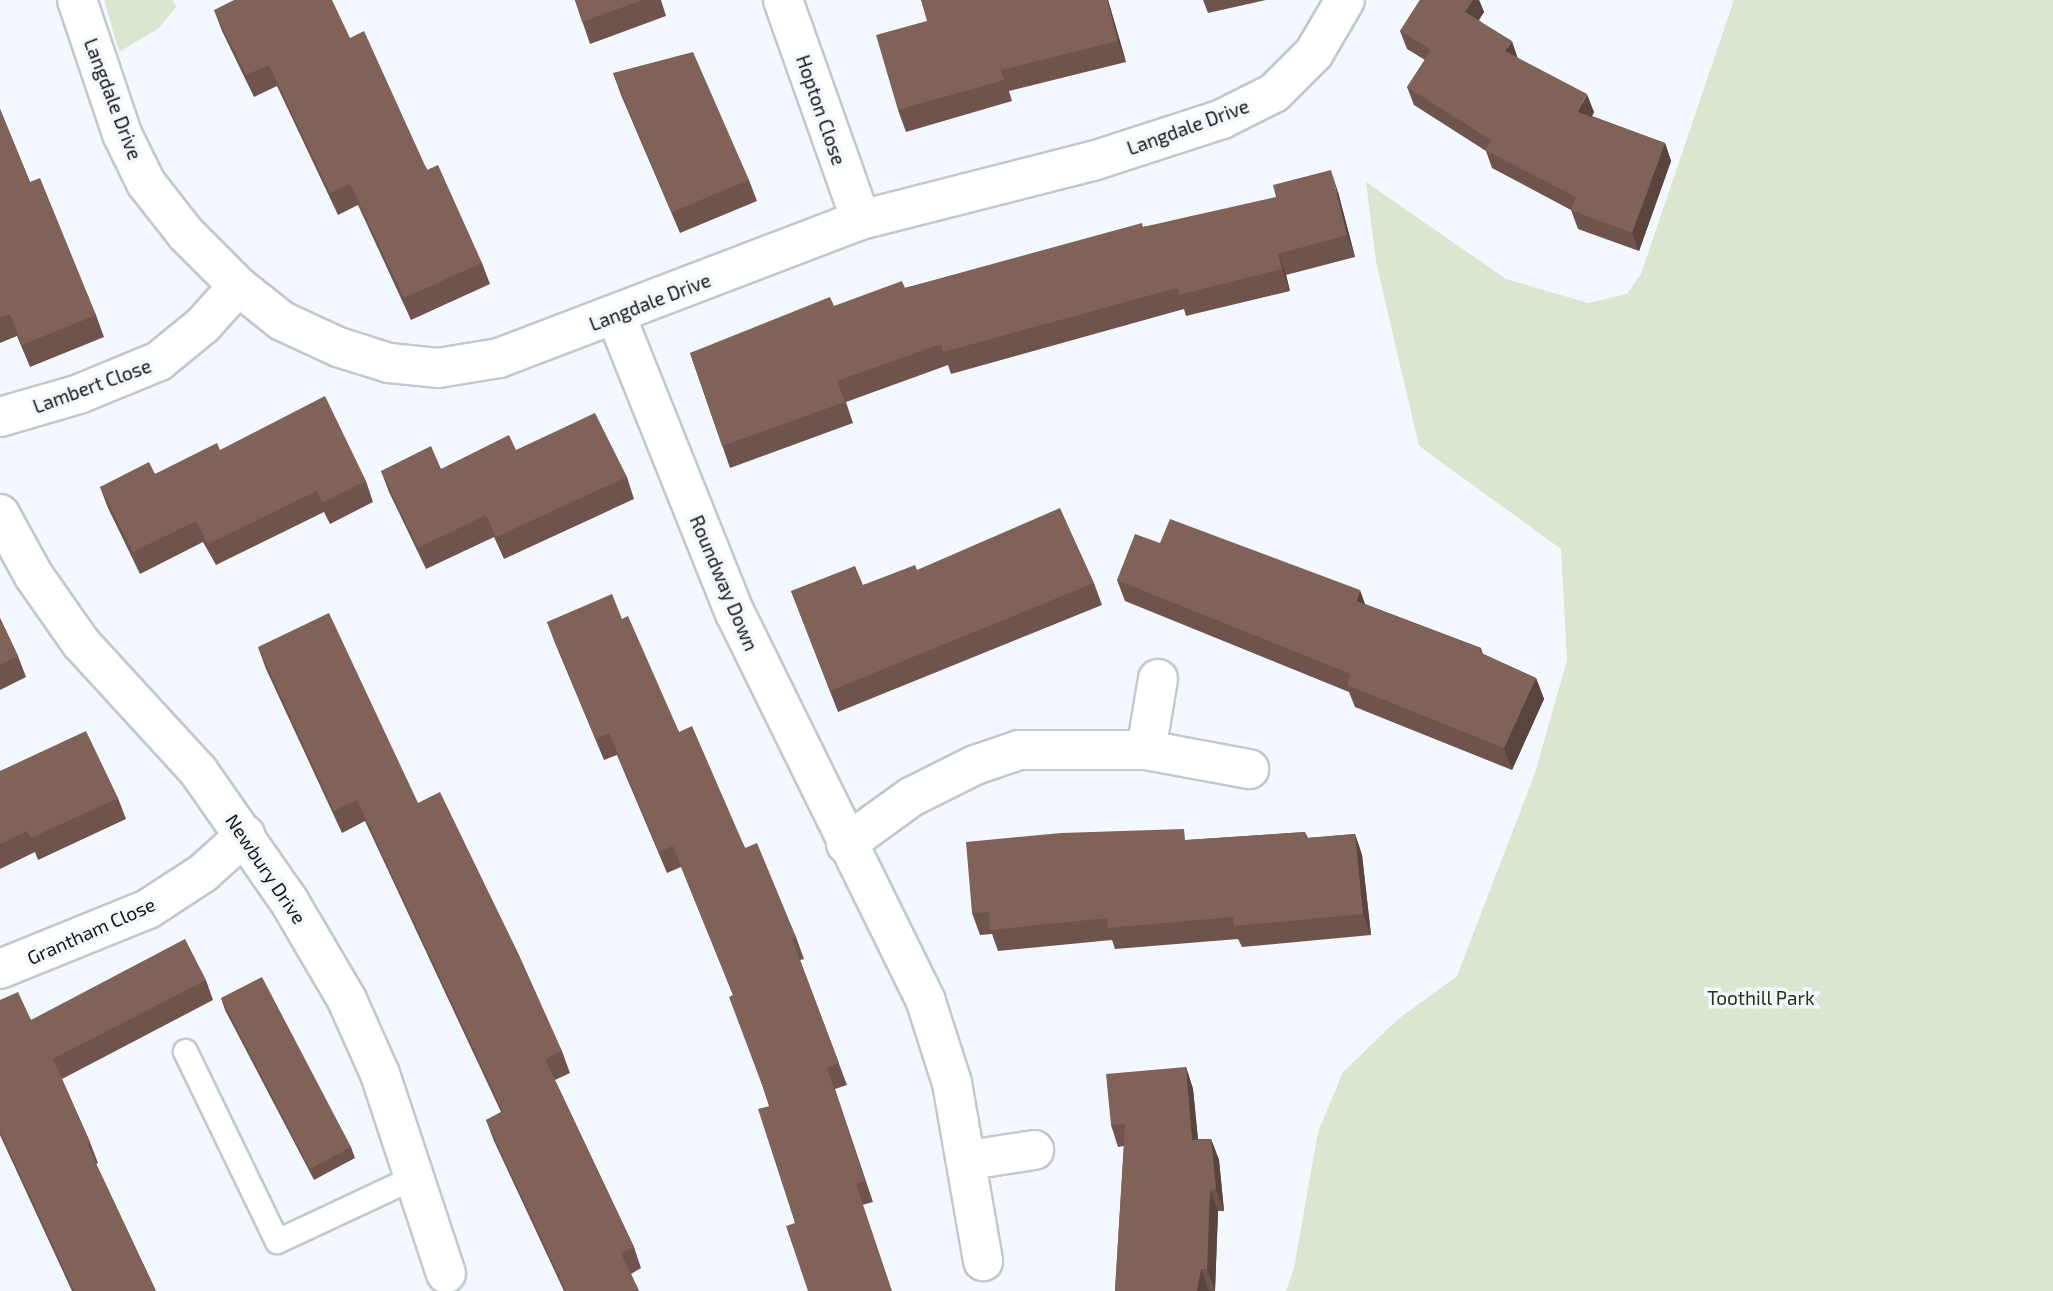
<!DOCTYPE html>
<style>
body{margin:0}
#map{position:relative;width:2053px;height:1291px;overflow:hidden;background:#f3f8fe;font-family:"Exo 2",sans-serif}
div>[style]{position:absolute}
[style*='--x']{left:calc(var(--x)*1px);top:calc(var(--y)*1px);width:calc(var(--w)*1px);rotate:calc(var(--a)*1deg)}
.green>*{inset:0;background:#dae6d0}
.roads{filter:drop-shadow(2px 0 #c3c8cd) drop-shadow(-2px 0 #c3c8cd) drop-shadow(0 2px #c3c8cd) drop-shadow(0 -2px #c3c8cd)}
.service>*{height:23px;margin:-11.5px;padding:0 11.5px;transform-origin:11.5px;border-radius:11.5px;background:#fff}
.minor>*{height:38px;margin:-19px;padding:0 19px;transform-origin:19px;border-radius:19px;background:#fff}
.wall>*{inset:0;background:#6e544d}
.shaded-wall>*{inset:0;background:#5a453e}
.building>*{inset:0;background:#806259}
span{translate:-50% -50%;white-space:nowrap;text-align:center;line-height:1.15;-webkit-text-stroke:7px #f3f8fe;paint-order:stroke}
.street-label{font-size:19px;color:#121315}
.park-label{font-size:19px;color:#23370a}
</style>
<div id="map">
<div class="green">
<i style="clip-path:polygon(104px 0,173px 0,176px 7px,159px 28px,119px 52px)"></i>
<i style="clip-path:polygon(1734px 0,2053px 0,2053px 1291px,1286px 1291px,1294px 1268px,1318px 1132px,1343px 1072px,1397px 1020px,1457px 976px,1535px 773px,1567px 660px,1561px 549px,1419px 446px,1376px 262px,1366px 182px,1506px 279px,1588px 303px,1627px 294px,1641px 274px)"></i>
</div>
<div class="roads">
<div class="service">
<i style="--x:185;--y:1051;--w:211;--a:64.2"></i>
<i style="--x:277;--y:1241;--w:153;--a:-25.1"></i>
</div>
<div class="minor">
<i style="--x:77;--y:0;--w:141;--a:71.4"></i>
<i style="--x:122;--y:134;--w:55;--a:63.9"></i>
<i style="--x:146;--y:183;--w:65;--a:51.9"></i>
<i style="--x:186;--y:234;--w:74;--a:45"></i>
<i style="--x:238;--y:286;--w:56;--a:38.5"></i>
<i style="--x:282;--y:321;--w:62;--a:24.9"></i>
<i style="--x:338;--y:347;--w:53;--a:17.4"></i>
<i style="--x:389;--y:363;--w:49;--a:5.8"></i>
<i style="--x:438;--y:368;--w:62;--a:-9.3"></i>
<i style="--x:499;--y:358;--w:387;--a:-20.9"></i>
<i style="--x:861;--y:220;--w:239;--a:-14.3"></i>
<i style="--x:1093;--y:161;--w:136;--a:-18"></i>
<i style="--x:1222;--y:119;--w:58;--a:-26.6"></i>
<i style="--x:1274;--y:93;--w:57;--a:-45"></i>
<i style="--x:1314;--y:53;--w:61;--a:-59.7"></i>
<i style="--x:783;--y:0;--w:233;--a:70.5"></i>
<i style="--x:616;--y:316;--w:320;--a:68.2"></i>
<i style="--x:735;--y:613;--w:433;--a:63.8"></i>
<i style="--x:926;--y:1002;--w:85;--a:72.2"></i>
<i style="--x:952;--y:1083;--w:181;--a:80.1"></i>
<i style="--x:0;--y:417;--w:82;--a:-16.2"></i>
<i style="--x:79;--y:394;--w:87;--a:-22.4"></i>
<i style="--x:159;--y:361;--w:57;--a:-39.3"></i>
<i style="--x:203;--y:325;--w:52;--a:-48.1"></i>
<i style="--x:0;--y:514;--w:71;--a:61.3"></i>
<i style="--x:34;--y:576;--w:82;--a:55"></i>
<i style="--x:81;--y:643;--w:175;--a:47.5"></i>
<i style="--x:199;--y:772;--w:157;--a:55.1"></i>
<i style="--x:289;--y:901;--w:115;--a:59.6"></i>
<i style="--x:347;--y:1000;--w:81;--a:66"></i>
<i style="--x:380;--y:1074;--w:210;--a:71.7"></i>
<i style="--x:1146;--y:750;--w:72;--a:-80.4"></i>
<i style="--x:846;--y:844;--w:80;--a:-35.9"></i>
<i style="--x:911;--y:797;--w:72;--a:-26.6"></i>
<i style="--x:975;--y:765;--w:46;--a:-18.8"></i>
<i style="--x:1019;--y:750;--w:127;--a:0"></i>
<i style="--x:1146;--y:750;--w:105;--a:10.5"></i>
<i style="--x:0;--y:969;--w:160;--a:-22.1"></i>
<i style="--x:148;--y:909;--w:66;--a:-33.2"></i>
<i style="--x:203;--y:873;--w:57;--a:-42.1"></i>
<i style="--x:969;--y:1160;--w:66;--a:-8.7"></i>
</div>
</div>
<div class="wall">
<i style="clip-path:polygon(575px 0,661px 0,666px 16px,590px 44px)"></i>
<i style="clip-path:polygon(1108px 0,1126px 62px,1009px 91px,1012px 101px,906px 132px,898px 110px,927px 21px)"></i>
<i style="clip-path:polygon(1203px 0,1266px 0,1208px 13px)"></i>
<i style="clip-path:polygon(1420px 0,1479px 0,1484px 12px,1479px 20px,1518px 58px,1594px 112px,1592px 116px,1665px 143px,1671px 161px,1639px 251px,1578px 229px,1571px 210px,1492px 168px,1486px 151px,1414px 105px,1407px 87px,1425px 60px,1407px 49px,1400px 31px)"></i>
<i style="clip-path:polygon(214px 10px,350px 38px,482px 263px,490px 284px,411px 320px,358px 205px,338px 215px,277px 86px,254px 97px,222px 31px)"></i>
<i style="clip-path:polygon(613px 73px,749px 180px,757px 201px,680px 233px,621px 95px)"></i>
<i style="clip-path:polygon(0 109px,30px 182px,96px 315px,104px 337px,30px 367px,17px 336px,0 343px)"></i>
<i style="clip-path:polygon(1338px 192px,1355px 257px,1286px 275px,1290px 291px,1186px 316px,1184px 309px,951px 374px,948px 365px,846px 402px,853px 423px,730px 468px,690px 353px,834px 306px,1143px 227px)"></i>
<i style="clip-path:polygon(220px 450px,366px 481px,373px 502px,330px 524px,324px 512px,216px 565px,203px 542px,140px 574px,108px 508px,100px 487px,155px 474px)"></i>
<i style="clip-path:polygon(516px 450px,627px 477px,634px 499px,504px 559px,494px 537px,426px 569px,389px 492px,381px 471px,441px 469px)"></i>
<i style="clip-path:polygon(1160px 543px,1365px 604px,1481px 648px,1483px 654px,1536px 678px,1544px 699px,1512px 770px,1355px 707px,1349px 692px,1125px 601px,1117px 580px)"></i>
<i style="clip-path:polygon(917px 570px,1094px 583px,1102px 605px,838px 712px,791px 591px,863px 585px)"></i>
<i style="clip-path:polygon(0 618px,18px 656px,26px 677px,0 690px)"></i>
<i style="clip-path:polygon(622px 619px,679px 732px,796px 937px,804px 959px,800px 960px,847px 1085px,835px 1089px,873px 1202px,795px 1223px,769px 1106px,733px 995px,681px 867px,667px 873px,617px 755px,604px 760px,555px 643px,547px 622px)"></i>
<i style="clip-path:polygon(258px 647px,418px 803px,562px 1051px,570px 1073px,555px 1080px,634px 1247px,641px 1268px,631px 1274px,639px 1291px,564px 1291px,494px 1141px,486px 1120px,501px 1112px,365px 821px,342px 833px,266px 669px)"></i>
<i style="clip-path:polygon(0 771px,118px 798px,126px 819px,38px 860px,35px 852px,0 869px)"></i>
<i style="clip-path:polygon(1305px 832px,1308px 838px,1355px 834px,1362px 855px,1371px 935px,1242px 947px,1238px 939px,1115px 949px,1112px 940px,998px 951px,992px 934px,980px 935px,972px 913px,1188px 840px)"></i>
<i style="clip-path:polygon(206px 980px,213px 1000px,62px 1079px,90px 1142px,98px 1163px,96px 1164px,156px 1291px,72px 1291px,0 1135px,0 1000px,31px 1020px)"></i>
<i style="clip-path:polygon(221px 998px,351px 1147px,355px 1158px,314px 1180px,225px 1010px)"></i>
<i style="clip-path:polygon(1186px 1067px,1193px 1089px,1198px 1139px,1211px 1139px,1219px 1160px,1224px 1211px,1218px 1211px,1215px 1291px,1115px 1291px,1124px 1146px,1118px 1147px,1111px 1125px)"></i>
</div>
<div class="shaded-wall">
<i style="clip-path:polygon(1107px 0,1108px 0,1126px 62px,1118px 41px)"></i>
<i style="clip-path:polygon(1473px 0,1479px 0,1484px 12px,1472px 30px,1465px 12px)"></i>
<i style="clip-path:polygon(1512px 41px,1518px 59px,1505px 51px)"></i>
<i style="clip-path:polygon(1587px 94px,1594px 112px,1585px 130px,1578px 112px)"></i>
<i style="clip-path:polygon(1665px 143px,1671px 161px,1639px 251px,1632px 233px)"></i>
<i style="clip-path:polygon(1331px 170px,1338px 192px,1355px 257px,1347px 235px)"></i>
<i style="clip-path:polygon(1278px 254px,1286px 275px,1290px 291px,1282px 269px)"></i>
<i style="clip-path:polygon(1360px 590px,1368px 612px,1356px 601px)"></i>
<i style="clip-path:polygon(1536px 678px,1544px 699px,1512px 770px,1504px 748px)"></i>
<i style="clip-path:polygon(1355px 834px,1362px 855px,1371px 935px,1363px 914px)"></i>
<i style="clip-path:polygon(1186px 1067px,1193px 1089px,1200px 1161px,1192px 1140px)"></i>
<i style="clip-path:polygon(1211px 1139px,1219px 1160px,1224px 1211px,1216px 1189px)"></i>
<i style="clip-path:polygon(1210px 1190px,1218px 1211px,1215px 1291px,1207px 1269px)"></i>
<i style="clip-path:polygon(1201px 1269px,1209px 1291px,1197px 1291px)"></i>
</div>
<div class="building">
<i style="clip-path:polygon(234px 0,332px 0,350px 38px,364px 31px,427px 170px,438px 165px,482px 263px,404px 298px,350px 184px,330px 193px,269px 65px,246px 75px,214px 10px)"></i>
<i style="clip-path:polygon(575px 0,643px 0,582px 22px)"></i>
<i style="clip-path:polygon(921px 0,1107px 0,1118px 41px,1001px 70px,1004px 80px,898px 110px,876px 35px,927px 21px)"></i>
<i style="clip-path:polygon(1420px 0,1473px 0,1465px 12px,1512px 41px,1505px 51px,1587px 94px,1578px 112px,1665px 143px,1632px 233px,1571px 210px,1576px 197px,1485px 150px,1491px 140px,1407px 87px,1431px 50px,1400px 31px)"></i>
<i style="clip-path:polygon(693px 52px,749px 180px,672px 212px,613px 73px)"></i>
<i style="clip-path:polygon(0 109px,30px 182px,40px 178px,96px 315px,22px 345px,10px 314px,0 318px)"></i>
<i style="clip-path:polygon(1331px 170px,1347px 235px,1278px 254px,1282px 269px,1179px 295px,1177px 288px,943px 352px,941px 344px,837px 381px,845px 402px,722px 446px,690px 353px,830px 297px,834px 306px,902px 281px,905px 288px,1142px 223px,1143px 227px,1276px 197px,1273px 185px)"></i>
<i style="clip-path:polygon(325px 396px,366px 481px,322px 503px,317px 491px,208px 544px,196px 521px,133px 552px,100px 487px,149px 462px,155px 474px,217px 443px,220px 450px)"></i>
<i style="clip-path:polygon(595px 413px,627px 477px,496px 537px,486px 515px,418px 548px,381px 471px,431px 446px,441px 469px,509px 435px,516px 450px)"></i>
<i style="clip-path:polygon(1060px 508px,1094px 583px,830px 691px,791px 591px,855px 566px,863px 585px,915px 565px,917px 570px)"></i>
<i style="clip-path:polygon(1170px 519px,1360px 590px,1356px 601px,1481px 648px,1479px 652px,1536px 678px,1504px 748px,1347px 685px,1351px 674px,1117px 580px,1135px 534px,1160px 543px)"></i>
<i style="clip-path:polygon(612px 594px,622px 619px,628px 616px,679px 732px,692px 726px,745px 848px,757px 843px,796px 937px,792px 939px,839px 1063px,827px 1068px,865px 1181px,856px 1184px,892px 1291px,808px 1291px,786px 1226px,795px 1223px,758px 1109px,770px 1106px,729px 997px,733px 995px,673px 846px,659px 852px,609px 733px,596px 739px,547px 622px)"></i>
<i style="clip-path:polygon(329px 613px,418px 803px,440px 792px,519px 955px,562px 1051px,545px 1059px,634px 1247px,621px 1253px,639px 1291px,566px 1291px,486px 1120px,503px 1112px,357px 800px,334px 811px,258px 647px)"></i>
<i style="clip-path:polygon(0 618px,18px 656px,0 665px)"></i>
<i style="clip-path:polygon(86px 731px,118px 798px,31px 838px,27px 831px,0 844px,0 771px)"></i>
<i style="clip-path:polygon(1184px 829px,1185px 840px,1305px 832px,1306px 838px,1355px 834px,1363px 914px,1234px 926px,1233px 917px,1108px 928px,1107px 918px,990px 930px,989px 912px,972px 913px,966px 842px,1061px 833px)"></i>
<i style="clip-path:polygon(185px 939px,206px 980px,53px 1059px,90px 1142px,87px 1144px,156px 1291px,74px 1291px,0 1131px,0 1000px,18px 992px,31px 1020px)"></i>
<i style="clip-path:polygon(262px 977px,351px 1147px,310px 1169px,221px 998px)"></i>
<i style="clip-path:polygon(1186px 1067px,1192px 1140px,1211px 1139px,1216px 1189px,1210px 1190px,1207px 1269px,1201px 1269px,1197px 1291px,1115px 1291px,1125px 1124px,1111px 1125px,1106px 1074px)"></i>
</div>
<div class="street-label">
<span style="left:113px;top:99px;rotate:69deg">Langdale Drive</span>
<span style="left:821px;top:110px;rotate:71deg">Hopton Close</span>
<span style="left:1188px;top:127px;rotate:-20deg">Langdale Drive</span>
<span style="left:650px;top:302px;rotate:-21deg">Langdale Drive</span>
<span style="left:92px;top:386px;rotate:-20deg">Lambert Close</span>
<span style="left:724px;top:583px;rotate:67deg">Roundway Down</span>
<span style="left:266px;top:869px;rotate:56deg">Newbury Drive</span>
<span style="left:91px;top:931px;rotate:-24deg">Grantham Close</span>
</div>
<div class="park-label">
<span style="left:1761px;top:998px">Toothill Park</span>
</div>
</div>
